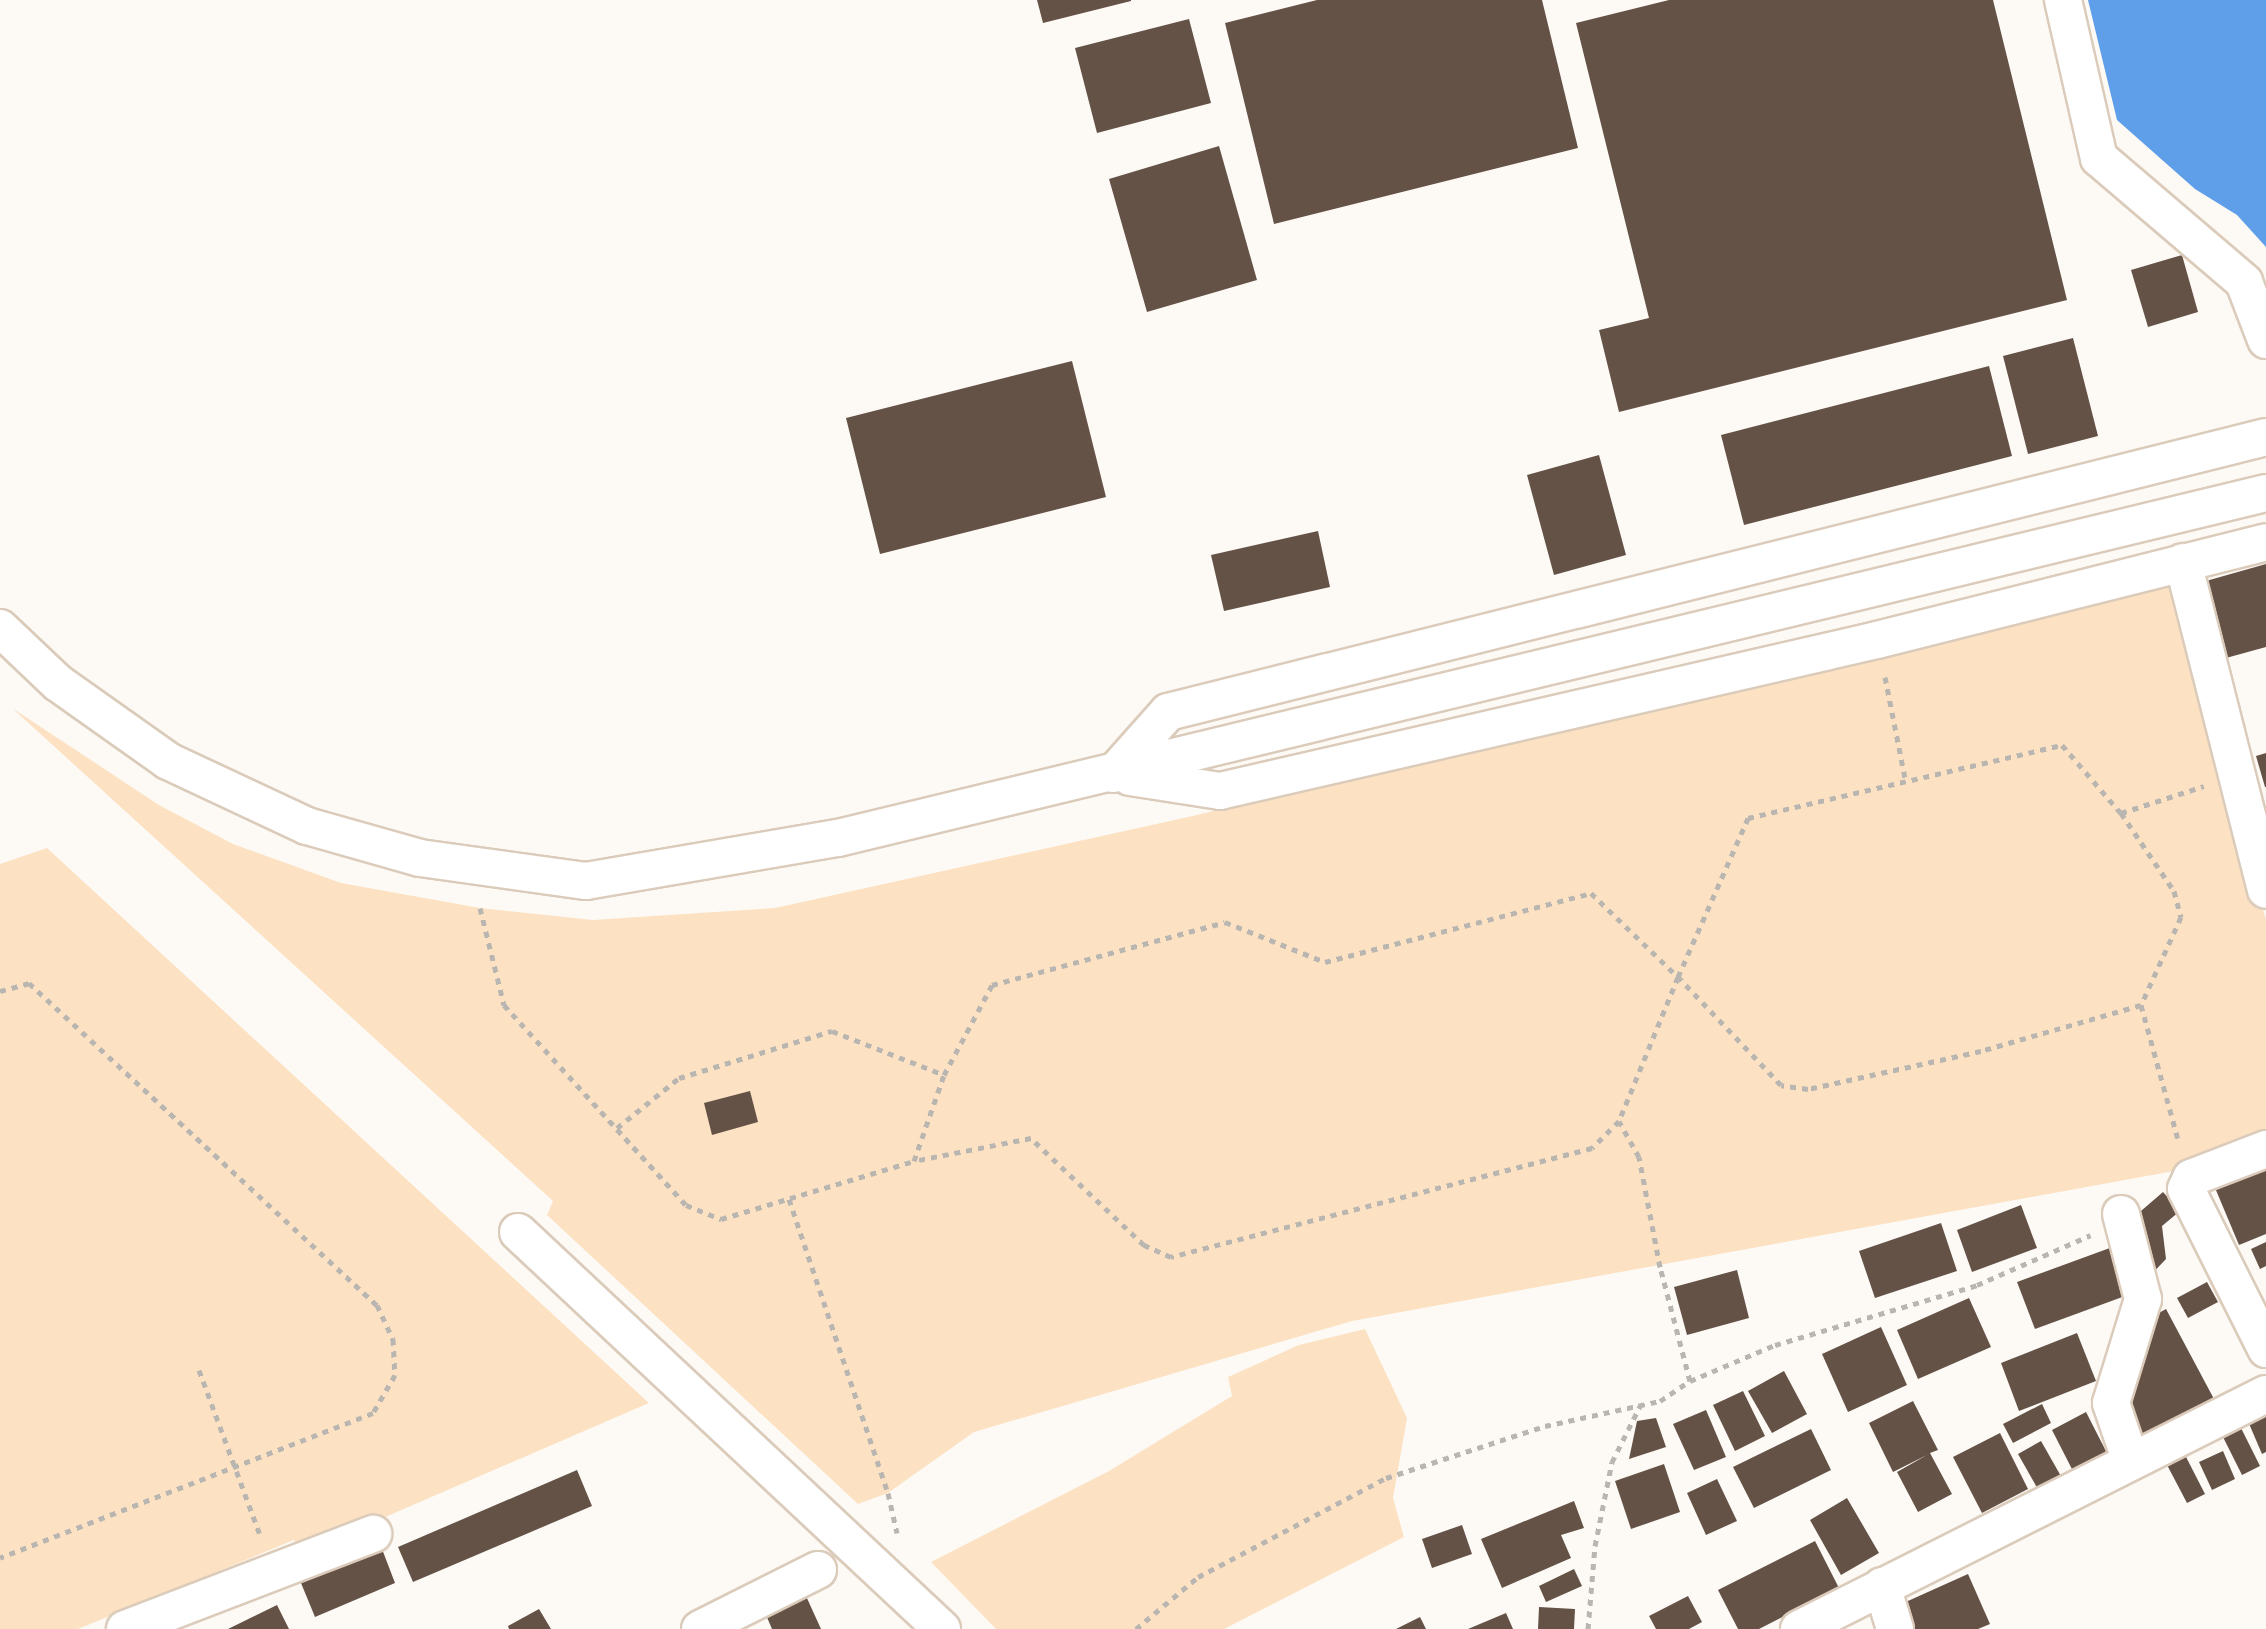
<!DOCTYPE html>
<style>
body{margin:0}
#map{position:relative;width:2266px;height:1629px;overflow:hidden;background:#fdfaf6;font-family:"Varela Round",sans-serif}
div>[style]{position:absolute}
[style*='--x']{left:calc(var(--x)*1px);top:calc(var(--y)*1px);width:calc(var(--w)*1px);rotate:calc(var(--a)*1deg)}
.green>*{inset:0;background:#fce2c3}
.water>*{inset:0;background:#5f9fe9}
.building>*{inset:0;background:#645247}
.path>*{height:5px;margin-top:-2.5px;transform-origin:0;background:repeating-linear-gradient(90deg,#b9b5b0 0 6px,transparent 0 12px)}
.roads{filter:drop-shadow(2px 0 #dbcbba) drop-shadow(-2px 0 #dbcbba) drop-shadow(0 2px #dbcbba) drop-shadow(0 -2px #dbcbba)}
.minor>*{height:36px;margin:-18px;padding:0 18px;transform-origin:18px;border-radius:18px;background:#fff}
span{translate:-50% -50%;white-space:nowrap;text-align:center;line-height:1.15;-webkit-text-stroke:8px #fff;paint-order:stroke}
</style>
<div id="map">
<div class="green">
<i style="clip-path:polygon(2169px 576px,2266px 920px,2266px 1141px,2185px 1169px,1352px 1321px,974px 1432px,888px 1493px,858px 1504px,547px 1215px,553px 1201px,12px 708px,159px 805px,233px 844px,341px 883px,480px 908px,593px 920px,775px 908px,1197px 815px)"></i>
<i style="clip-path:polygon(47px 848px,649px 1403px,302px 1553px,294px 1540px,78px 1629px,0 1629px,0 864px)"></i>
<i style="clip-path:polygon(1365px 1329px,1407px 1418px,1393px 1498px,1404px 1537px,1224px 1629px,996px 1629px,931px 1562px,1109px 1471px,1232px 1396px,1228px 1377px,1299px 1345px)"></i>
</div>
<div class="water">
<i style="clip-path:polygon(2088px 0,2266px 0,2266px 247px,2237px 215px,2195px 189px,2117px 120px)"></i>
</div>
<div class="building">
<i style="clip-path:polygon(1037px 0,1131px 0,1131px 1px,1043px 23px)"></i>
<i style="clip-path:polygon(1317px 0,1542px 0,1578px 148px,1274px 224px,1225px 23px)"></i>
<i style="clip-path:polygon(1669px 0,1993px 0,2067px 300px,1619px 412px,1599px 330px,1649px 318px,1576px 23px)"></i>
<i style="clip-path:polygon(1189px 19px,1211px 103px,1097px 133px,1075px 48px)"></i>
<i style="clip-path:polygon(1219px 146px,1257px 280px,1147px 312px,1109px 179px)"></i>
<i style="clip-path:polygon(2182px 255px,2198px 312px,2148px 327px,2131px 270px)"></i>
<i style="clip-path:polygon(2073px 338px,2098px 436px,2028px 454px,2003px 356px)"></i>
<i style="clip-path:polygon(1072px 361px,1106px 497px,880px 554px,846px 418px)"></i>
<i style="clip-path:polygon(1989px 366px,2012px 456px,1744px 525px,1721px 435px)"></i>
<i style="clip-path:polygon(1599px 455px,1626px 555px,1554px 575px,1527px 475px)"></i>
<i style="clip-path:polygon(1318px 531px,1330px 587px,1224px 611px,1211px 555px)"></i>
<i style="clip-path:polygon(2266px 564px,2266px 647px,2226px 658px,2206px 581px)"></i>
<i style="clip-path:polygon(2266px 753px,2266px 787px,2265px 787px,2256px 756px)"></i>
<i style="clip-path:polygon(750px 1091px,758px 1122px,712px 1135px,704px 1103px)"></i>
<i style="clip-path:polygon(2266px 1161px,2266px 1234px,2239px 1245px,2213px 1183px)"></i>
<i style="clip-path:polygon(2163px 1192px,2180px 1211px,2162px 1226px,2166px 1259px,2146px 1280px,2134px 1217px)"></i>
<i style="clip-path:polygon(2021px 1205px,2037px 1248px,1972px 1272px,1957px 1230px)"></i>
<i style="clip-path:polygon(1941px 1223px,1957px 1271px,1875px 1298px,1859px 1251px)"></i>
<i style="clip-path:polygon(2266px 1242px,2266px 1266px,2260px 1269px,2251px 1249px)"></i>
<i style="clip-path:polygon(2118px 1245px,2136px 1292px,2035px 1329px,2017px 1282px)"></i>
<i style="clip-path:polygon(1737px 1270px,1749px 1318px,1687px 1335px,1674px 1287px)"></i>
<i style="clip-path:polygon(2207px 1282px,2218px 1302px,2188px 1318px,2177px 1298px)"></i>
<i style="clip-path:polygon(1969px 1298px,1991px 1347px,1918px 1379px,1897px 1330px)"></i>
<i style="clip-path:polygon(2166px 1309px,2214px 1399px,2142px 1437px,2122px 1407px,2148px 1319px)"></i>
<i style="clip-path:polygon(1881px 1327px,1907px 1385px,1848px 1412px,1822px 1354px)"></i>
<i style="clip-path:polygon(2077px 1333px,2096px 1381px,2019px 1411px,2001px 1363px)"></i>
<i style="clip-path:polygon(1784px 1371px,1807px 1414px,1772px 1433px,1748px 1391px)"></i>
<i style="clip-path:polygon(1743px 1391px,1765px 1436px,1735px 1451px,1713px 1405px)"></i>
<i style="clip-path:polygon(1913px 1401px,1938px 1450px,1930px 1453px,1952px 1494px,1918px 1512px,1897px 1472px,1927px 1455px,1893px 1472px,1869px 1423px)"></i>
<i style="clip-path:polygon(2042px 1404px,2051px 1423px,2013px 1443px,2003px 1424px)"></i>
<i style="clip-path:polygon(1706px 1410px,1726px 1457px,1694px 1470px,1673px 1424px)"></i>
<i style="clip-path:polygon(2266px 1410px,2266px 1452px,2262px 1454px,2247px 1419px)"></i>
<i style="clip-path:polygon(2086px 1412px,2109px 1457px,2075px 1475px,2052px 1430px)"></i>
<i style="clip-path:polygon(1656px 1418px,1666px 1447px,1629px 1459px,1637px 1421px)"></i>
<i style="clip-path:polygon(2238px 1422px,2260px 1466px,2242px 1475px,2220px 1431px)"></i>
<i style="clip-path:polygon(1811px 1429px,1831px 1470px,1754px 1508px,1733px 1467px)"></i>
<i style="clip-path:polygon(2000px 1433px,2028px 1489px,1982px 1513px,1953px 1457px)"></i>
<i style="clip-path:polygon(2041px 1441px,2062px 1478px,2039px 1491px,2018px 1454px)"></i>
<i style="clip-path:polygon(2223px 1451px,2235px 1479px,2212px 1490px,2199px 1462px)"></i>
<i style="clip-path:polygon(2184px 1453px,2205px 1494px,2187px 1503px,2166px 1463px)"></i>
<i style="clip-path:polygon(1664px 1464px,1680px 1512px,1631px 1529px,1615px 1481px)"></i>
<i style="clip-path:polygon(577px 1470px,592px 1506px,413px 1582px,398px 1547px)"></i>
<i style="clip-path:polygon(1717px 1479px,1737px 1521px,1706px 1535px,1687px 1493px)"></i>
<i style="clip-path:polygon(1847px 1498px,1879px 1553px,1841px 1575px,1810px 1520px)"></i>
<i style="clip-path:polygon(1574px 1501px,1584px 1528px,1561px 1535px,1571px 1558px,1502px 1588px,1481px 1539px)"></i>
<i style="clip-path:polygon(1462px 1525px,1472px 1554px,1432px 1568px,1422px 1539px)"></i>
<i style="clip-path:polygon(1815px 1541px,1839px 1588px,1759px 1629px,1738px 1629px,1718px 1590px)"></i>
<i style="clip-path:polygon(382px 1549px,395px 1583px,315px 1617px,301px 1583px)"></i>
<i style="clip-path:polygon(1574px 1569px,1582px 1586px,1546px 1602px,1539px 1586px)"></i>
<i style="clip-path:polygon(1968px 1574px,1990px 1624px,1978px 1629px,1910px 1629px,1899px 1605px)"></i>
<i style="clip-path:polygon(806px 1596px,821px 1629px,772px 1629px,766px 1615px)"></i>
<i style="clip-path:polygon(1688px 1596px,1702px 1622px,1689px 1629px,1656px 1629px,1649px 1616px)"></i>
<i style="clip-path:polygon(277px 1605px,289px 1629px,228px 1629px)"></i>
<i style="clip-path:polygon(1539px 1607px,1575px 1609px,1574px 1629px,1538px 1629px)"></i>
<i style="clip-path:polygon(539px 1609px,551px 1629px,509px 1629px,508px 1626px)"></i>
<i style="clip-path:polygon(1506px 1613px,1513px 1629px,1468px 1629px)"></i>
<i style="clip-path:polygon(1420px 1617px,1426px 1629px,1396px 1629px)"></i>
</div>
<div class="path">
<i style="--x:1885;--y:677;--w:103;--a:78.8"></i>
<i style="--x:2062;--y:745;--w:90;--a:49.1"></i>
<i style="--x:2121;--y:813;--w:94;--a:55.8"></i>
<i style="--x:2174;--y:891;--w:27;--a:75"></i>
<i style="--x:2181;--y:917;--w:97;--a:114.4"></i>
<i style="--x:2141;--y:1005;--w:166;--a:164"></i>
<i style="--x:1981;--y:1051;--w:177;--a:167.6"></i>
<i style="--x:1808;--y:1089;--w:27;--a:-172"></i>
<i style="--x:1781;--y:1085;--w:149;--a:-133.6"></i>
<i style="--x:1678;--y:977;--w:174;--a:-66.2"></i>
<i style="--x:1748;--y:818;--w:322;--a:-13.1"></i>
<i style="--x:2121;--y:813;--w:87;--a:-18"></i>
<i style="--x:1591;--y:893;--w:121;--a:44"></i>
<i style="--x:1678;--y:977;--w:156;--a:112.3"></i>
<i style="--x:1619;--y:1121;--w:38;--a:135"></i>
<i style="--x:1592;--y:1148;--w:435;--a:165.5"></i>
<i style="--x:1171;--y:1257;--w:30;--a:-156"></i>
<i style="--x:1144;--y:1245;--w:156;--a:-136.6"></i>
<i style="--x:1031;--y:1138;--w:119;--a:168.9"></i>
<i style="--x:914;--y:1161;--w:91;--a:-70.8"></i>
<i style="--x:944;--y:1075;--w:102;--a:-61.9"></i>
<i style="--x:992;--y:985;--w:241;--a:-15.1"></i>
<i style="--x:1225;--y:922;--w:108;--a:21.8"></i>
<i style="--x:1325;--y:962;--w:275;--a:-14.5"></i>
<i style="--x:480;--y:908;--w:100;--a:76.1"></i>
<i style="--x:504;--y:1005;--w:270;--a:47.7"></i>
<i style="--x:686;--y:1205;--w:38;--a:22"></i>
<i style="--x:721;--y:1219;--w:202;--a:-16.7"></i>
<i style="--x:0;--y:991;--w:30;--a:-15"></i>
<i style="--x:29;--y:983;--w:474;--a:42.8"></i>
<i style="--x:377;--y:1305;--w:38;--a:65"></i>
<i style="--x:393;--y:1339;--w:36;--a:87"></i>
<i style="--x:395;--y:1375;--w:44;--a:120.1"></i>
<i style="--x:373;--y:1413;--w:400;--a:158.8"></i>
<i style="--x:2141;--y:1005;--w:143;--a:74.6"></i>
<i style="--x:617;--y:1128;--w:80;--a:-38.9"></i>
<i style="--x:679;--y:1078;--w:160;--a:-17.1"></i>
<i style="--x:832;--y:1031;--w:120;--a:21.4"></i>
<i style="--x:789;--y:1199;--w:310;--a:71.4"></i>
<i style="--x:888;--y:1493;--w:41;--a:77.3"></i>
<i style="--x:199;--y:1370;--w:179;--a:69.7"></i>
<i style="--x:1690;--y:1381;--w:92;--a:-23"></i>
<i style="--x:1775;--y:1345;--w:211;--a:-16.5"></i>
<i style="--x:1977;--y:1285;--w:124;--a:-23.7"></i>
<i style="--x:1136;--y:1629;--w:81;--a:-40"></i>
<i style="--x:1198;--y:1577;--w:212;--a:-27.8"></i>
<i style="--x:1386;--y:1478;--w:167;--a:-18.1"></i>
<i style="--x:1545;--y:1426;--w:118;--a:-12.3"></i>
<i style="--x:1660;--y:1401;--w:36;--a:-34"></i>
<i style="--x:1690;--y:1381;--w:118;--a:-104.7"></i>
<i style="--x:1660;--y:1267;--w:112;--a:-100.8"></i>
<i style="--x:1639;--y:1157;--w:41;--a:-119.1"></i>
<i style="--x:1588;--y:1629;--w:83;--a:-85.2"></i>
<i style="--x:1595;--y:1546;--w:86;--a:-78.6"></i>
<i style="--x:1612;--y:1462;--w:63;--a:-63.4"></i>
</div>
<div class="roads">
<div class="minor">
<i style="--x:2063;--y:0;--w:162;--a:77.2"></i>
<i style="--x:2099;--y:158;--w:191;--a:40.5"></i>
<i style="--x:2244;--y:282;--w:62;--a:69.2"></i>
<i style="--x:2183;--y:562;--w:338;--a:75.8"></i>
<i style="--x:0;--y:628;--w:80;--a:43.5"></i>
<i style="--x:58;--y:683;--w:135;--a:35.3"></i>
<i style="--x:168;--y:761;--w:153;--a:25.1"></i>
<i style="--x:307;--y:826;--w:117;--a:15.8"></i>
<i style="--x:420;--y:858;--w:168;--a:7.9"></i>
<i style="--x:586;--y:881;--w:256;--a:-9.7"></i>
<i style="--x:838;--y:838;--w:1469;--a:-13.58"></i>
<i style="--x:1113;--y:774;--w:83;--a:-48.4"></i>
<i style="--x:1168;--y:712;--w:1132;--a:-14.06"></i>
<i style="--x:1130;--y:777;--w:91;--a:8.8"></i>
<i style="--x:1220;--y:791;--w:674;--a:-12.94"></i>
<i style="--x:1877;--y:640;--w:401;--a:-14.1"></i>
<i style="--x:2266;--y:1149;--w:80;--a:158.9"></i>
<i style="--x:2191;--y:1178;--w:12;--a:114"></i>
<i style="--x:2186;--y:1189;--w:179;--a:63.4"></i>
<i style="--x:2121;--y:1214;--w:88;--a:75.5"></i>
<i style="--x:2143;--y:1299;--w:109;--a:107.1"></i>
<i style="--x:2111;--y:1403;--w:62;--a:71.3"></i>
<i style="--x:518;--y:1232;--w:581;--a:43.12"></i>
<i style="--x:1882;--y:1586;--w:45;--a:73.2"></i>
<i style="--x:125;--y:1629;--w:266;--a:-21"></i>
<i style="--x:700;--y:1629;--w:132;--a:-26.6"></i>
<i style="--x:1799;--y:1629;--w:523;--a:-26.71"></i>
</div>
</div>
</div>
